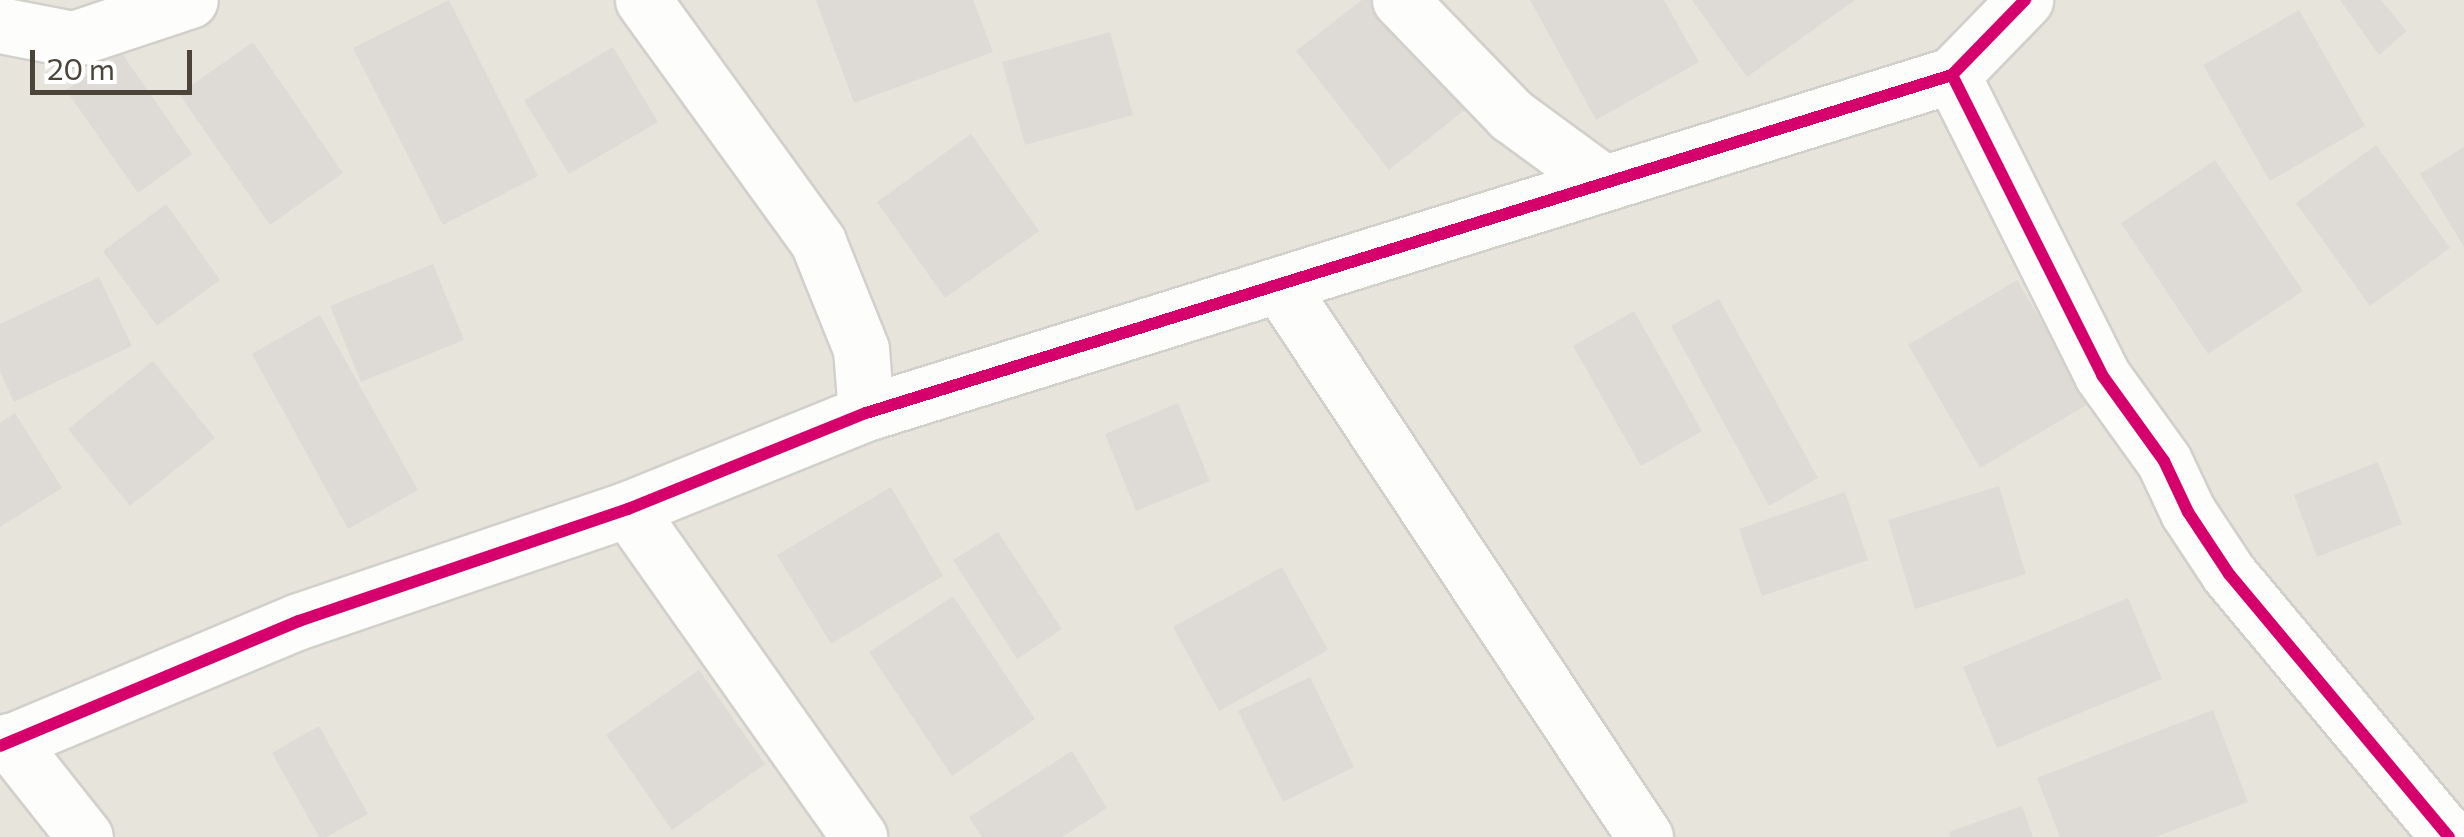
<!DOCTYPE html>
<style>
body{margin:0}
#map{position:relative;width:2464px;height:837px;overflow:hidden;background:#f4f2ee;font-family:Commissioner,sans-serif}
div>[style]{position:absolute}
[style*='--x']{left:calc(var(--x)*1px);top:calc(var(--y)*1px);width:calc(var(--w)*1px);rotate:calc(var(--a)*1deg)}
.residential>*{inset:0;background:#e7e4dc}
.building>*{inset:0;background:#dedbd6}
.roads{filter:drop-shadow(2px 0 #d2d0cb) drop-shadow(-2px 0 #d2d0cb) drop-shadow(0 2px #d2d0cb) drop-shadow(0 -2px #d2d0cb)}
.street>*{height:55px;margin:-27.5px;padding:0 27.5px;transform-origin:27.5px;border-radius:27.5px;background:#fdfdfc}
.cycleway>*{height:12px;margin:-6px;padding:0 6px;transform-origin:6px;border-radius:6px;background:#d6006c}
span{translate:-50% -50%;white-space:nowrap;text-align:center;line-height:1.15;-webkit-text-stroke:9px #fff;paint-order:stroke}
.scale{position:absolute;left:30px;top:50px;width:162px;height:45px;box-sizing:border-box;border:5px solid #4b4439;border-top:0;padding-left:12px;font-size:30px;line-height:35px;white-space:nowrap;color:#4b4439;-webkit-text-stroke:8px #fff;paint-order:stroke}
</style>
<div id="map">
<div class="residential">
<i style="clip-path:polygon(0 0,2464px 0,2464px 837px,0 837px)"></i>
</div>
<div class="building">
<i style="clip-path:polygon(449px 0,538px 176px,443px 225px,353px 48px)"></i>
<i style="clip-path:polygon(816px 0,973px 0,993px 52px,854px 103px)"></i>
<i style="clip-path:polygon(1362px 0,1382px 0,1466px 109px,1389px 170px,1296px 51px)"></i>
<i style="clip-path:polygon(1530px 0,1664px 0,1699px 62px,1596px 120px)"></i>
<i style="clip-path:polygon(1692px 0,1855px 0,1747px 77px)"></i>
<i style="clip-path:polygon(2340px 0,2381px 0,2407px 31px,2379px 55px)"></i>
<i style="clip-path:polygon(2299px 10px,2365px 126px,2270px 181px,2203px 65px)"></i>
<i style="clip-path:polygon(1110px 32px,1133px 115px,1025px 145px,1002px 62px)"></i>
<i style="clip-path:polygon(253px 42px,343px 173px,270px 225px,179px 94px)"></i>
<i style="clip-path:polygon(613px 47px,658px 122px,569px 174px,524px 100px)"></i>
<i style="clip-path:polygon(121px 52px,192px 154px,138px 193px,66px 90px)"></i>
<i style="clip-path:polygon(971px 134px,1039px 231px,945px 298px,877px 202px)"></i>
<i style="clip-path:polygon(2376px 145px,2450px 248px,2370px 306px,2296px 203px)"></i>
<i style="clip-path:polygon(2464px 147px,2464px 247px,2420px 174px)"></i>
<i style="clip-path:polygon(2215px 160px,2303px 291px,2208px 354px,2121px 223px)"></i>
<i style="clip-path:polygon(166px 204px,220px 280px,157px 326px,103px 251px)"></i>
<i style="clip-path:polygon(433px 264px,464px 340px,361px 382px,330px 306px)"></i>
<i style="clip-path:polygon(99px 277px,132px 346px,14px 402px,0 372px,0 324px)"></i>
<i style="clip-path:polygon(2017px 280px,2090px 403px,1980px 468px,1908px 345px)"></i>
<i style="clip-path:polygon(1719px 299px,1818px 478px,1769px 506px,1671px 326px)"></i>
<i style="clip-path:polygon(1634px 311px,1702px 431px,1641px 466px,1573px 346px)"></i>
<i style="clip-path:polygon(320px 315px,418px 490px,348px 529px,252px 354px)"></i>
<i style="clip-path:polygon(153px 361px,215px 438px,130px 506px,68px 429px)"></i>
<i style="clip-path:polygon(1178px 403px,1210px 481px,1136px 511px,1105px 434px)"></i>
<i style="clip-path:polygon(15px 413px,62px 488px,0 527px,0 423px)"></i>
<i style="clip-path:polygon(2378px 462px,2402px 524px,2317px 557px,2294px 495px)"></i>
<i style="clip-path:polygon(1999px 486px,2026px 574px,1915px 609px,1888px 520px)"></i>
<i style="clip-path:polygon(891px 487px,943px 576px,831px 644px,777px 555px)"></i>
<i style="clip-path:polygon(1845px 492px,1868px 560px,1762px 596px,1739px 529px)"></i>
<i style="clip-path:polygon(998px 532px,1062px 629px,1017px 659px,953px 560px)"></i>
<i style="clip-path:polygon(1282px 567px,1328px 650px,1219px 711px,1173px 627px)"></i>
<i style="clip-path:polygon(953px 596px,1035px 719px,952px 776px,869px 652px)"></i>
<i style="clip-path:polygon(2128px 598px,2162px 679px,1997px 748px,1963px 667px)"></i>
<i style="clip-path:polygon(699px 670px,765px 764px,672px 830px,606px 735px)"></i>
<i style="clip-path:polygon(1310px 677px,1354px 767px,1283px 802px,1238px 711px)"></i>
<i style="clip-path:polygon(2213px 710px,2248px 802px,2155px 837px,2060px 837px,2037px 778px)"></i>
<i style="clip-path:polygon(319px 726px,368px 814px,326px 837px,319px 837px,272px 753px)"></i>
<i style="clip-path:polygon(1072px 751px,1107px 808px,1062px 837px,982px 837px,969px 817px)"></i>
<i style="clip-path:polygon(2022px 806px,2033px 837px,1951px 837px,1949px 832px)"></i>
</div>
<div class="roads">
<div class="street">
<i style="--x:643;--y:0;--w:299;--a:54.1"></i>
<i style="--x:818;--y:242;--w:115;--a:68.1"></i>
<i style="--x:861;--y:349;--w:64;--a:85.5"></i>
<i style="--x:1400;--y:0;--w:160;--a:46"></i>
<i style="--x:1511;--y:115;--w:115;--a:36.2"></i>
<i style="--x:0;--y:25;--w:74;--a:10.9"></i>
<i style="--x:73;--y:39;--w:123;--a:-18.4"></i>
<i style="--x:1952;--y:75;--w:335;--a:63.4"></i>
<i style="--x:2102;--y:375;--w:106;--a:54.2"></i>
<i style="--x:2164;--y:461;--w:56;--a:64.8"></i>
<i style="--x:2188;--y:512;--w:74;--a:56.5"></i>
<i style="--x:2229;--y:574;--w:343;--a:50.1"></i>
<i style="--x:1280;--y:286;--w:661;--a:56.48"></i>
<i style="--x:628;--y:509;--w:401;--a:54.8"></i>
<i style="--x:9;--y:741;--w:122;--a:51.6"></i>
<i style="--x:0;--y:746;--w:324;--a:-22.7"></i>
<i style="--x:299;--y:621;--w:348;--a:-18.8"></i>
<i style="--x:628;--y:509;--w:257;--a:-22"></i>
<i style="--x:866;--y:413;--w:1137;--a:-17.29"></i>
<i style="--x:1952;--y:75;--w:105;--a:-45.8"></i>
</div>
</div>
<div class="cycleway">
<i style="--x:1952;--y:75;--w:335;--a:63.4"></i>
<i style="--x:2102;--y:375;--w:106;--a:54.2"></i>
<i style="--x:2164;--y:461;--w:56;--a:64.8"></i>
<i style="--x:2188;--y:512;--w:74;--a:56.5"></i>
<i style="--x:2229;--y:574;--w:343;--a:50.1"></i>
<i style="--x:0;--y:746;--w:324;--a:-22.7"></i>
<i style="--x:299;--y:621;--w:348;--a:-18.8"></i>
<i style="--x:628;--y:509;--w:257;--a:-22"></i>
<i style="--x:866;--y:413;--w:1137;--a:-17.29"></i>
<i style="--x:1952;--y:75;--w:105;--a:-45.8"></i>
</div>
<div class="scale">20 m</div>
</div>
